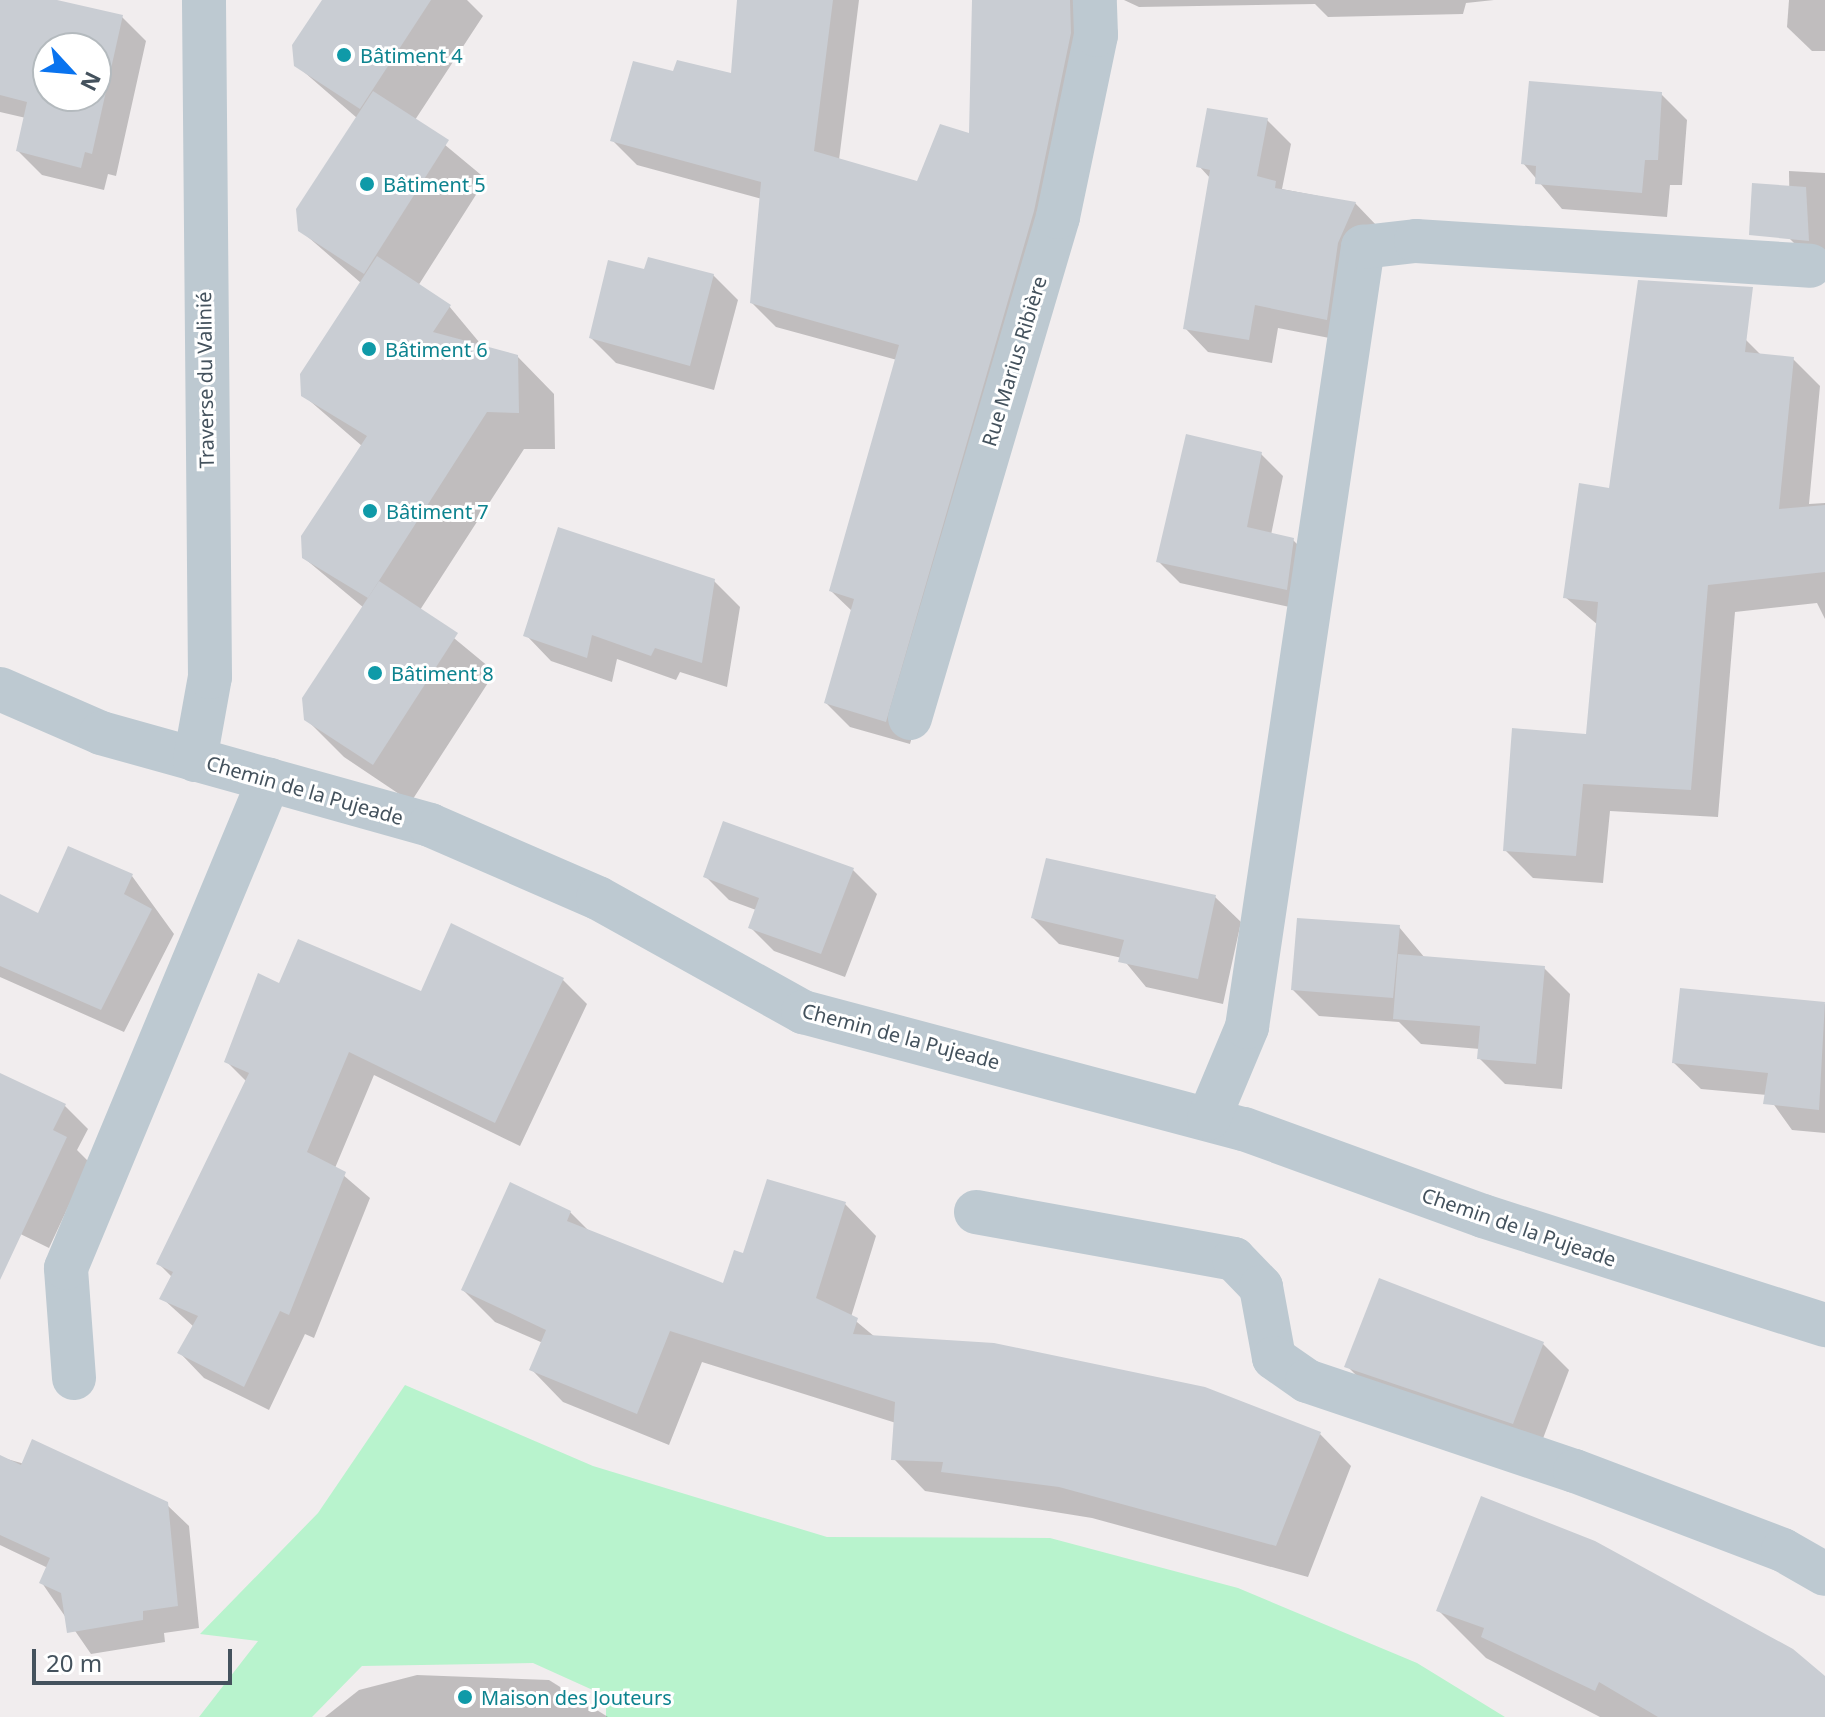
<!DOCTYPE html>
<meta charset="utf-8">
<style>
body{margin:0}
#map{position:relative;width:1825px;height:1717px;overflow:hidden;background:#f1edee;font-family:"Noto Sans",sans-serif}
div>[style]{position:absolute}
[style*='--x']{left:calc(var(--x)*1px);top:calc(var(--y)*1px);width:calc(var(--w)*1px);rotate:calc(var(--a)*1deg)}
.green>*{inset:0;background:#b8f3cd}
.shadow>*{inset:0;background:#0003}
.building>*{inset:0;background:#c9cdd3}
.minor>*{height:44px;margin:-22px;padding:0 22px;transform-origin:22px;border-radius:22px;background:#bdc9d1}
.dots>*{width:22px;height:22px;translate:-50% -50%;box-sizing:border-box;border:4px solid #fff;border-radius:50%}
span{translate:-50% -50%;white-space:nowrap;text-align:center;line-height:1.15;-webkit-text-stroke:6px #fff;paint-order:stroke}
.culture-label{font-size:20px;color:#0d838f}
.left{translate:0 -50%;text-align:left}
.street-label{font-size:20px;color:#44525d}
.north{position:absolute;left:32px;top:32px;width:80px;height:80px;box-sizing:border-box;background:#fff;border:2px solid #b4babe;border-radius:50%;rotate:116deg;font-size:22px;font-weight:700;line-height:32px;text-align:center;color:#44525d}
.north::after{content:'';display:block;margin:auto;width:28px;height:36px;background:#0973ef;clip-path:polygon(50% 0,100% 100%,50% 72%,0 100%)}
.scale{position:absolute;left:32px;top:1649px;width:200px;height:36px;box-sizing:border-box;border:4px solid #44525d;border-top:0;padding-left:10px;font-size:24px;line-height:28px;white-space:nowrap;color:#44525d;-webkit-text-stroke:6px #fff;paint-order:stroke}
</style>
<div id="map">
<div class="green">
<i style="clip-path:polygon(405px 1385px,593px 1466px,827px 1537px,1050px 1538px,1238px 1588px,1417px 1663px,1505px 1717px,606px 1717px,606px 1696px,533px 1663px,362px 1666px,312px 1717px,199px 1717px,258px 1641px,200px 1634px,318px 1513px)"></i>
</div>
<div class="shadow">
<i style="clip-path:polygon(evenodd,0 0,48px 0,122px 17px,146px 41px,116px 176px,108px 174px,104px 190px,42px 175px,18px 151px,26px 118px,0 112px,0 0,48px 48px,96px 48px,96px 96px,48px 96px,48px 48px)"></i>
<i style="clip-path:polygon(324px 0,467px 0,483px 16px,415px 120px,486px 179px,418px 286px,449px 306px,484px 348px,517px 356px,554px 394px,555px 449px,524px 449px,420px 610px,495px 672px,411px 802px,344px 757px,306px 719px,364px 608px,304px 558px,362px 446px,303px 395px,361px 283px,300px 230px,357px 118px,296px 65px)"></i>
<i style="clip-path:polygon(739px 0,859px 0,839px 160px,918px 184px,971px 136px,974px 0,1117px 0,1097px 12px,1057px 236px,910px 744px,850px 727px,826px 703px,853px 612px,831px 591px,897px 360px,776px 327px,752px 303px,762px 199px,637px 165px,613px 141px,674px 74px,733px 76px)"></i>
<i style="clip-path:polygon(1124px 0,1494px 0,1466px 3px,1463px 14px,1328px 17px,1315px 4px,1139px 7px)"></i>
<i style="clip-path:polygon(1789px 0,1825px 0,1825px 51px,1812px 51px,1787px 27px)"></i>
<i style="clip-path:polygon(1661px 94px,1687px 120px,1682px 185px,1670px 185px,1667px 217px,1562px 209px,1523px 163px)"></i>
<i style="clip-path:polygon(1267px 120px,1291px 144px,1282px 189px,1355px 203px,1378px 227px,1350px 342px,1278px 328px,1272px 363px,1208px 352px,1185px 328px,1210px 178px,1199px 166px)"></i>
<i style="clip-path:polygon(1789px 171px,1825px 173px,1825px 262px,1813px 262px,1790px 239px)"></i>
<i style="clip-path:polygon(646px 272px,713px 275px,738px 300px,714px 390px,616px 363px,591px 338px)"></i>
<i style="clip-path:polygon(1745px 339px,1761px 355px,1793px 359px,1820px 386px,1809px 504px,1825px 503px,1825px 619px,1817px 603px,1735px 612px,1718px 817px,1610px 811px,1603px 883px,1533px 878px,1505px 850px,1588px 736px,1598px 625px,1565px 597px,1610px 490px)"></i>
<i style="clip-path:polygon(1261px 454px,1283px 476px,1271px 535px,1293px 540px,1315px 562px,1308px 611px,1180px 583px,1158px 561px)"></i>
<i style="clip-path:polygon(714px 581px,740px 607px,727px 687px,680px 672px,676px 680px,617px 659px,612px 682px,551px 661px,526px 635px)"></i>
<i style="clip-path:polygon(69px 849px,132px 876px,174px 934px,124px 1032px,0 977px,0 896px,39px 915px)"></i>
<i style="clip-path:polygon(853px 870px,877px 894px,845px 977px,774px 951px,750px 927px,756px 910px,729px 900px,706px 877px)"></i>
<i style="clip-path:polygon(1215px 897px,1241px 922px,1223px 1004px,1146px 987px,1122px 958px,1059px 944px,1033px 918px)"></i>
<i style="clip-path:polygon(1399px 927px,1425px 958px,1544px 968px,1570px 994px,1562px 1089px,1505px 1084px,1479px 1058px,1480px 1049px,1421px 1044px,1399px 1022px,1319px 1016px,1293px 990px)"></i>
<i style="clip-path:polygon(563px 980px,587px 1004px,520px 1146px,374px 1075px,335px 1168px,370px 1198px,314px 1338px,305px 1334px,269px 1410px,204px 1378px,180px 1353px,194px 1327px,162px 1298px,172px 1277px,158px 1263px,247px 1082px,227px 1062px,280px 986px,422px 994px)"></i>
<i style="clip-path:polygon(1682px 990px,1825px 1004px,1825px 1133px,1792px 1130px,1767px 1095px,1701px 1089px,1674px 1063px)"></i>
<i style="clip-path:polygon(0 1076px,65px 1106px,88px 1129px,77px 1150px,89px 1162px,49px 1248px,0 1224px)"></i>
<i style="clip-path:polygon(845px 1204px,876px 1236px,851px 1317px,875px 1337px,1320px 1434px,1351px 1466px,1308px 1577px,1092px 1518px,925px 1491px,894px 1459px,896px 1423px,702px 1362px,669px 1445px,563px 1402px,532px 1370px,543px 1343px,495px 1322px,463px 1290px,570px 1212px,590px 1232px,724px 1285px,744px 1256px)"></i>
<i style="clip-path:polygon(1543px 1344px,1569px 1370px,1539px 1449px,1373px 1392px,1347px 1366px)"></i>
<i style="clip-path:polygon(0 1457px,166px 1504px,189px 1526px,199px 1628px,164px 1633px,165px 1642px,91px 1654px,42px 1583px,48px 1568px,0 1545px)"></i>
<i style="clip-path:polygon(1438px 1610px,1825px 1679px,1825px 1717px,1600px 1717px,1486px 1658px)"></i>
<i style="clip-path:polygon(417px 1675px,549px 1680px,608px 1717px,325px 1717px,359px 1690px)"></i>
</div>
<div class="building">
<i style="clip-path:polygon(evenodd,0 0,57px 0,123px 15px,92px 154px,85px 152px,81px 168px,16px 151px,27px 102px,0 95px,0 0,48px 48px,96px 48px,96px 96px,48px 96px,48px 48px)"></i>
<i style="clip-path:polygon(322px 0,431px 0,360px 109px,294px 66px,292px 45px)"></i>
<i style="clip-path:polygon(737px 0,833px 0,814px 151px,917px 181px,940px 124px,969px 133px,972px 0,1070px 0,1071px 33px,1034px 211px,886px 722px,824px 703px,854px 599px,829px 591px,899px 345px,750px 303px,761px 182px,610px 141px,633px 61px,673px 71px,677px 60px,731px 73px)"></i>
<i style="clip-path:polygon(1529px 81px,1662px 92px,1658px 160px,1645px 160px,1642px 193px,1535px 184px,1536px 166px,1521px 164px)"></i>
<i style="clip-path:polygon(373px 91px,449px 140px,364px 274px,298px 231px,296px 209px)"></i>
<i style="clip-path:polygon(1207px 108px,1268px 118px,1257px 176px,1276px 181px,1275px 188px,1356px 202px,1338px 243px,1327px 320px,1255px 305px,1249px 340px,1183px 329px,1210px 170px,1196px 167px)"></i>
<i style="clip-path:polygon(1752px 183px,1806px 187px,1809px 241px,1749px 235px)"></i>
<i style="clip-path:polygon(377px 256px,451px 305px,433px 332px,518px 355px,519px 413px,487px 412px,368px 598px,302px 558px,301px 536px,367px 436px,301px 396px,300px 374px)"></i>
<i style="clip-path:polygon(648px 257px,714px 274px,690px 366px,589px 338px,608px 260px,644px 269px)"></i>
<i style="clip-path:polygon(1638px 280px,1753px 287px,1745px 352px,1794px 357px,1779px 509px,1825px 505px,1825px 572px,1708px 585px,1691px 790px,1583px 784px,1576px 856px,1503px 851px,1512px 728px,1586px 734px,1598px 602px,1563px 598px,1579px 483px,1609px 488px)"></i>
<i style="clip-path:polygon(1186px 434px,1262px 452px,1247px 527px,1294px 538px,1287px 590px,1156px 562px)"></i>
<i style="clip-path:polygon(558px 527px,715px 579px,702px 663px,655px 648px,651px 656px,592px 635px,587px 658px,523px 636px)"></i>
<i style="clip-path:polygon(379px 581px,458px 633px,373px 765px,304px 720px,302px 698px)"></i>
<i style="clip-path:polygon(723px 821px,854px 868px,821px 954px,748px 928px,759px 898px,703px 877px)"></i>
<i style="clip-path:polygon(68px 846px,133px 874px,124px 894px,152px 909px,101px 1010px,0 966px,0 894px,38px 913px)"></i>
<i style="clip-path:polygon(1046px 858px,1216px 895px,1198px 979px,1118px 962px,1124px 940px,1031px 918px)"></i>
<i style="clip-path:polygon(1297px 918px,1400px 925px,1393px 998px,1291px 990px)"></i>
<i style="clip-path:polygon(451px 923px,564px 978px,495px 1123px,349px 1052px,307px 1152px,346px 1172px,289px 1315px,280px 1311px,244px 1387px,177px 1353px,198px 1316px,159px 1299px,173px 1272px,156px 1264px,249px 1073px,224px 1062px,258px 973px,279px 983px,298px 939px,421px 991px)"></i>
<i style="clip-path:polygon(1398px 954px,1545px 966px,1536px 1064px,1477px 1059px,1480px 1026px,1393px 1019px)"></i>
<i style="clip-path:polygon(1680px 988px,1825px 1002px,1819px 1110px,1763px 1104px,1768px 1073px,1672px 1063px)"></i>
<i style="clip-path:polygon(0 1073px,66px 1104px,53px 1130px,67px 1137px,0 1280px)"></i>
<i style="clip-path:polygon(767px 1179px,846px 1202px,816px 1298px,858px 1318px,853px 1334px,994px 1343px,1205px 1387px,1321px 1432px,1276px 1546px,1059px 1487px,941px 1472px,943px 1462px,891px 1460px,895px 1402px,670px 1331px,637px 1414px,529px 1370px,546px 1330px,461px 1290px,510px 1182px,571px 1211px,567px 1221px,723px 1283px,734px 1250px,743px 1253px)"></i>
<i style="clip-path:polygon(1379px 1278px,1544px 1342px,1513px 1424px,1344px 1367px)"></i>
<i style="clip-path:polygon(32px 1439px,168px 1502px,178px 1606px,143px 1611px,143px 1620px,67px 1633px,61px 1593px,39px 1583px,50px 1558px,0 1535px,0 1455px,21px 1465px)"></i>
<i style="clip-path:polygon(1481px 1496px,1595px 1541px,1793px 1649px,1825px 1676px,1825px 1717px,1658px 1717px,1599px 1682px,1595px 1691px,1481px 1637px,1484px 1628px,1436px 1611px)"></i>
</div>
<div class="minor">
<i style="--x:0;--y:689;--w:110;--a:23.5"></i>
<i style="--x:101;--y:733;--w:342;--a:15.6"></i>
<i style="--x:430;--y:825;--w:183;--a:23.5"></i>
<i style="--x:598;--y:898;--w:235;--a:29.1"></i>
<i style="--x:803;--y:1012;--w:456;--a:14.9"></i>
<i style="--x:1244;--y:1129;--w:254;--a:20"></i>
<i style="--x:1483;--y:1216;--w:359;--a:17.7"></i>
<i style="--x:910;--y:718;--w:522;--a:-73.54"></i>
<i style="--x:1058;--y:217;--w:186;--a:-78.2"></i>
<i style="--x:1096;--y:35;--w:35;--a:-92"></i>
<i style="--x:195;--y:760;--w:84;--a:-79.8"></i>
<i style="--x:210;--y:677;--w:677;--a:-90.51"></i>
<i style="--x:1209;--y:1118;--w:99;--a:-67.3"></i>
<i style="--x:1247;--y:1027;--w:789;--a:-81.54"></i>
<i style="--x:1363;--y:247;--w:53;--a:-6.5"></i>
<i style="--x:1416;--y:241;--w:395;--a:3.6"></i>
<i style="--x:976;--y:1212;--w:262;--a:10.3"></i>
<i style="--x:1234;--y:1259;--w:39;--a:46"></i>
<i style="--x:1261;--y:1287;--w:72;--a:79.6"></i>
<i style="--x:1274;--y:1358;--w:40;--a:34.9"></i>
<i style="--x:1307;--y:1381;--w:283;--a:18.6"></i>
<i style="--x:1575;--y:1471;--w:222;--a:20.8"></i>
<i style="--x:1783;--y:1550;--w:48;--a:29.7"></i>
<i style="--x:74;--y:1378;--w:110;--a:-94.2"></i>
<i style="--x:66;--y:1268;--w:529;--a:-67.41"></i>
</div>
<div class="dots">
<i style="left:344px;top:55px;background:#0f9aa8"></i>
<i style="left:367px;top:184px;background:#0f9aa8"></i>
<i style="left:369px;top:349px;background:#0f9aa8"></i>
<i style="left:370px;top:511px;background:#0f9aa8"></i>
<i style="left:375px;top:673px;background:#0f9aa8"></i>
<i style="left:465px;top:1697px;background:#0f9aa8"></i>
</div>
<div class="culture-label">
<span class="left" style="left:360px;top:55px">Bâtiment 4</span>
<span class="left" style="left:383px;top:184px">Bâtiment 5</span>
<span class="left" style="left:385px;top:349px">Bâtiment 6</span>
<span class="left" style="left:386px;top:511px">Bâtiment 7</span>
<span class="left" style="left:391px;top:673px">Bâtiment 8</span>
<span class="left" style="left:481px;top:1697px">Maison des Jouteurs</span>
</div>
<div class="street-label">
<span style="left:1014px;top:361px;rotate:-73deg">Rue Marius Ribière</span>
<span style="left:205px;top:380px;rotate:-91deg">Traverse du Valinié</span>
<span style="left:305px;top:790px;rotate:16deg">Chemin de la Pujeade</span>
<span style="left:901px;top:1036px;rotate:15deg">Chemin de la Pujeade</span>
<span style="left:1519px;top:1227px;rotate:19deg">Chemin de la Pujeade</span>
</div>
<div class="north">N</div>
<div class="scale">20 m</div>
</div>
